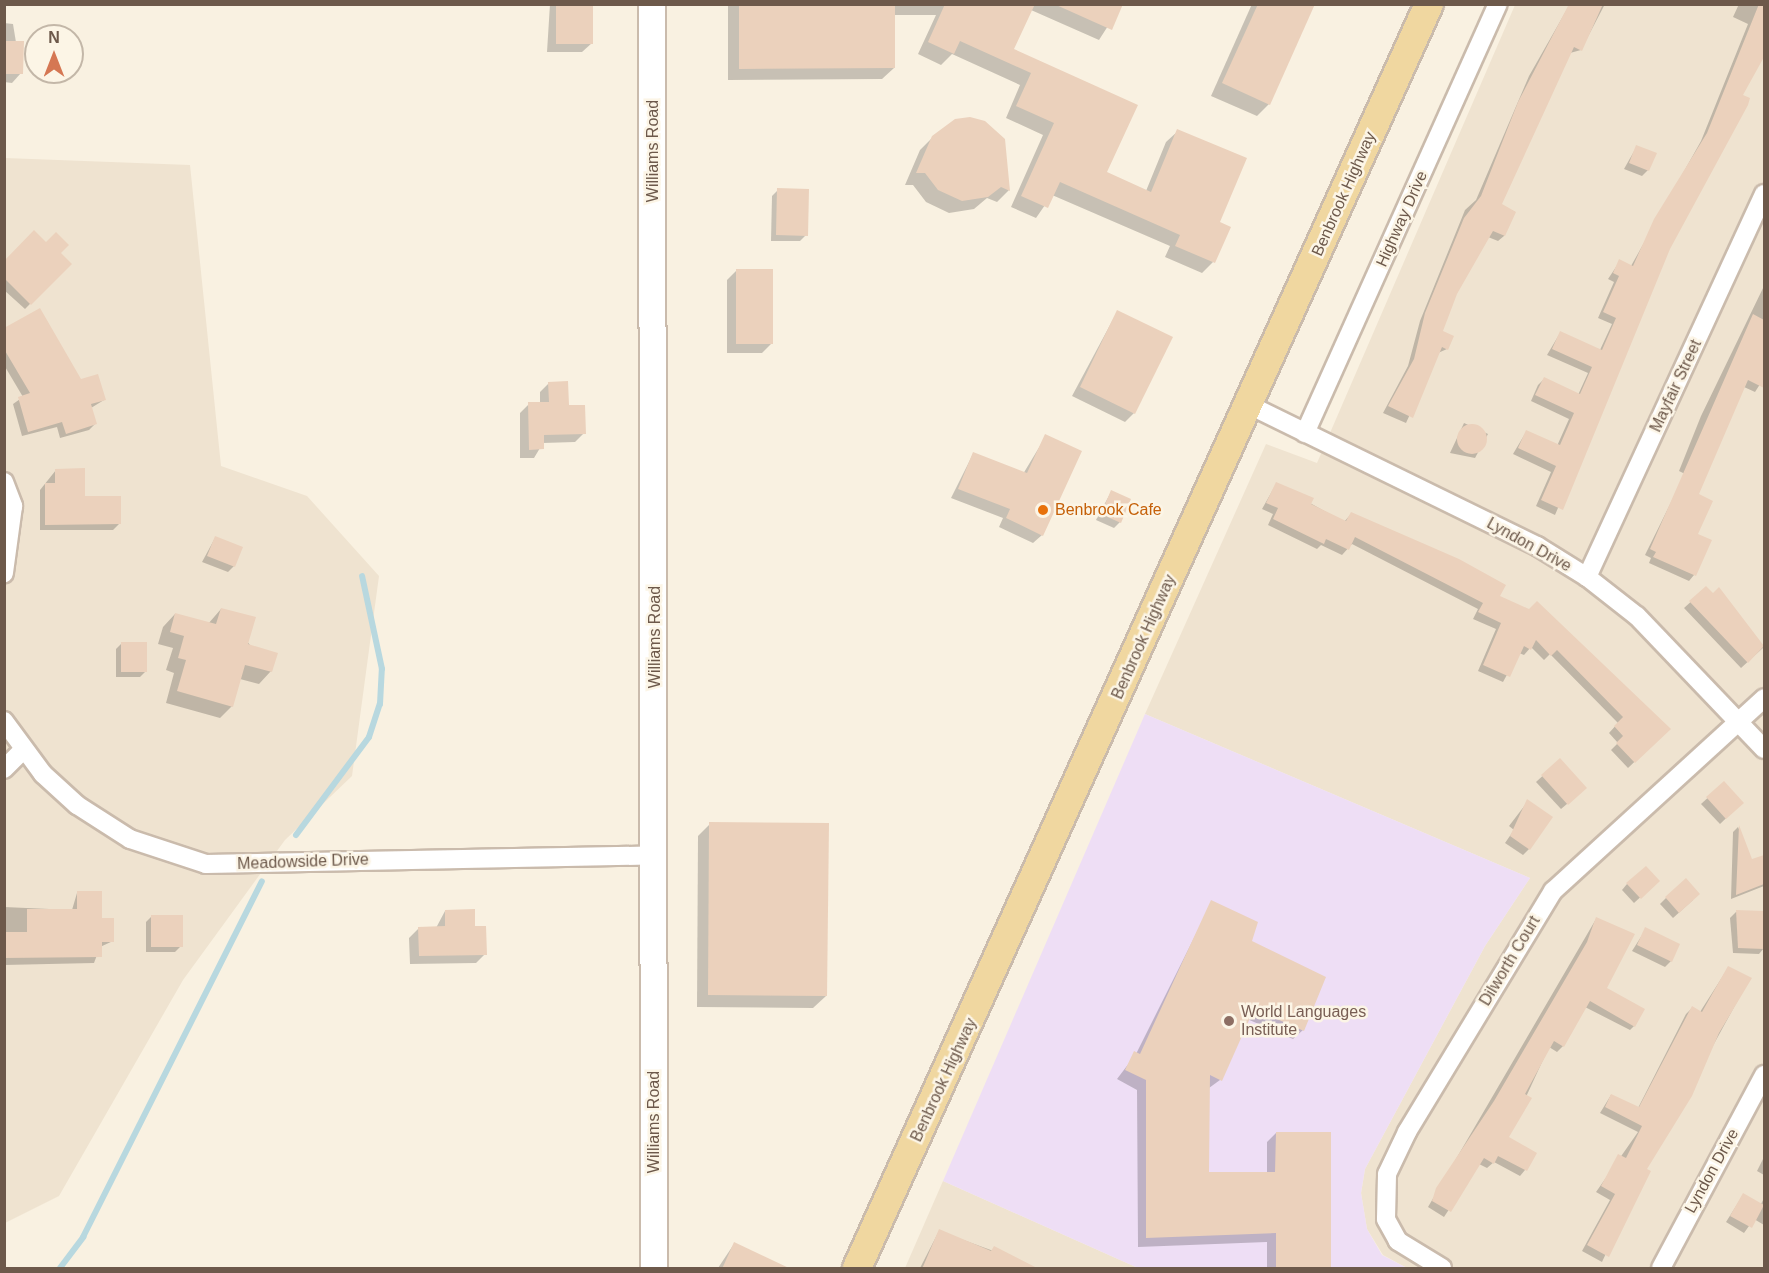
<!DOCTYPE html>
<style>
body{margin:0}
#map{position:relative;width:1769px;height:1273px;overflow:hidden;background:#f9f1e1;font-family:Helvetica,sans-serif}
div>[style]{position:absolute}
[style*='--x']{left:calc(var(--x)*1px);top:calc(var(--y)*1px);width:calc(var(--w)*1px);rotate:calc(var(--a)*1deg)}
.residential>*{inset:0;background:#efe3d0}
.education>*{inset:0;background:#eedef5}
.shadow>*{inset:0;background:#0003}
.stream>*{height:6px;margin:-3px;padding:0 3px;transform-origin:3px;border-radius:3px;background:#b8d8df}
.building>*{inset:0;background:#ebd1bc}
.round{border-radius:50%}
.roads{filter:drop-shadow(2px 0 #cabbac) drop-shadow(-2px 0 #cabbac) drop-shadow(0 2px #cabbac) drop-shadow(0 -2px #cabbac)}
.street>*{height:18px;margin:-9px;padding:0 9px;transform-origin:9px;border-radius:9px;background:#fff}
.secondary>*{height:26px;margin:-13px;padding:0 13px;transform-origin:13px;border-radius:13px;background:#fff}
.primary>*{height:28px;margin:-14px;padding:0 14px;transform-origin:14px;border-radius:14px;background:#f0d7a0}
.dots>*{width:16px;height:16px;translate:-50% -50%;box-sizing:border-box;border:3px solid #fcf5e6;border-radius:50%}
span{translate:-50% -50%;white-space:nowrap;text-align:center;line-height:1.15;-webkit-text-stroke:5px #fcf5e6;paint-order:stroke}
.street-label{font-size:16px;color:#6d594b}
.food-label{font-size:16px;color:#c56008}
.left{translate:0 -50%;text-align:left}
.education-label{font-size:16px;color:#785e54}
.frame{position:absolute;inset:0;border:6px solid #6d594b;pointer-events:none}
.north{position:absolute;left:24px;top:24px;width:60px;height:60px;box-sizing:border-box;background:#fcf5e6;border:2px solid #c3b7a8;border-radius:50%;rotate:0deg;font-size:16px;font-weight:700;line-height:24px;text-align:center;color:#6d594b}
.north::after{content:'';display:block;margin:auto;width:21px;height:27px;background:#d57753;clip-path:polygon(50% 0,100% 100%,50% 72%,0 100%)}
</style>
<div id="map">
<div class="residential">
<i style="clip-path:polygon(1515px 5px,1764px 5px,1764px 1268px,1407px 1268px,1383px 1255px,1367px 1229px,1361px 1193px,1365px 1169px,1485px 946px,1530px 878px,1145px 714px,1266px 444px,1317px 463px)"></i>
<i style="clip-path:polygon(5px 158px,190px 165px,221px 466px,307px 496px,379px 576px,352px 776px,285px 840px,183px 980px,59px 1196px,5px 1223px)"></i>
<i style="clip-path:polygon(943px 1181px,1138px 1268px,905px 1268px)"></i>
</div>
<div class="education">
<i style="clip-path:polygon(1145px 714px,1530px 878px,1485px 946px,1365px 1169px,1361px 1193px,1367px 1229px,1382px 1255px,1407px 1268px,1138px 1268px,943px 1181px)"></i>
</div>
<div class="shadow">
<i style="clip-path:polygon(550px 4px,592px 4px,592px 43px,582px 52px,547px 52px)"></i>
<i style="clip-path:polygon(728px 4px,1122px 4px,1099px 40px,1031px 10px,1012px 50px,1136px 105px,1105px 173px,1146px 191px,1166px 142px,1178px 131px,1218px 223px,1213px 262px,1202px 273px,1165px 257px,1170px 246px,1052px 195px,1036px 218px,1011px 207px,1043px 135px,1006px 118px,1020px 85px,952px 54px,941px 65px,918px 54px,936px 15px,894px 15px,894px 68px,882px 79px,728px 80px)"></i>
<i style="clip-path:polygon(1252px 4px,1314px 4px,1269px 104px,1257px 116px,1211px 96px)"></i>
<i style="clip-path:polygon(1570px 4px,1605px 4px,1581px 50px,1570px 53px,1500px 204px,1515px 212px,1504px 236px,1498px 241px,1488px 237px,1455px 293px,1441px 332px,1447px 349px,1438px 353px,1406px 423px,1383px 413px,1408px 366px,1420px 321px,1465px 210px,1476px 200px,1529px 76px)"></i>
<i style="clip-path:polygon(1739px 4px,1764px 4px,1764px 48px,1656px 276px,1555px 515px,1536px 506px,1551px 472px,1513px 454px,1526px 432px,1557px 446px,1569px 419px,1531px 401px,1538px 385px,1544px 379px,1578px 395px,1588px 373px,1547px 355px,1560px 333px,1600px 350px,1612px 324px,1598px 318px,1614px 282px,1608px 279px,1620px 261px,1631px 266px,1701px 141px,1748px 24px,1733px 17px)"></i>
<i style="clip-path:polygon(4px 23px,13px 24px,21px 73px,12px 83px,4px 82px)"></i>
<i style="clip-path:polygon(933px 137px,1009px 190px,997px 202px,987px 198px,974px 209px,949px 213px,926px 202px,913px 185px,905px 185px,920px 150px)"></i>
<i style="clip-path:polygon(1637px 146px,1648px 170px,1642px 176px,1624px 169px)"></i>
<i style="clip-path:polygon(778px 190px,806px 235px,800px 241px,771px 241px,772px 196px)"></i>
<i style="clip-path:polygon(46px 244px,69px 264px,25px 309px,4px 290px,4px 263px)"></i>
<i style="clip-path:polygon(736px 271px,772px 343px,762px 353px,727px 353px,727px 280px)"></i>
<i style="clip-path:polygon(1764px 286px,1764px 378px,1755px 392px,1744px 387px,1697px 495px,1694px 575px,1689px 581px,1649px 563px,1651px 558px,1645px 555px,1685px 474px,1679px 471px,1701px 416px)"></i>
<i style="clip-path:polygon(1117px 312px,1134px 413px,1125px 422px,1072px 396px)"></i>
<i style="clip-path:polygon(4px 330px,104px 400px,91px 408px,95px 424px,89px 430px,60px 438px,57px 427px,22px 436px,13px 404px,23px 397px,4px 365px)"></i>
<i style="clip-path:polygon(549px 383px,584px 433px,575px 442px,543px 443px,534px 458px,520px 458px,520px 413px,529px 404px,540px 403px,540px 392px)"></i>
<i style="clip-path:polygon(1464px 423px,1488px 434px,1475px 458px,1450px 453px)"></i>
<i style="clip-path:polygon(1046px 436px,1042px 535px,1033px 543px,999px 527px,1003px 518px,951px 498px,973px 454px,1023px 474px)"></i>
<i style="clip-path:polygon(56px 470px,83px 497px,119px 524px,113px 530px,40px 530px,40px 490px)"></i>
<i style="clip-path:polygon(1276px 484px,1344px 522px,1351px 514px,1498px 597px,1669px 729px,1628px 768px,1611px 750px,1618px 743px,1609px 733px,1618px 723px,1550px 654px,1544px 660px,1531px 647px,1524px 655px,1519px 653px,1503px 682px,1478px 671px,1496px 629px,1473px 619px,1478px 609px,1352px 544px,1342px 555px,1321px 545px,1317px 549px,1268px 525px,1273px 514px,1262px 509px)"></i>
<i style="clip-path:polygon(1111px 492px,1120px 522px,1114px 528px,1096px 520px)"></i>
<i style="clip-path:polygon(215px 538px,234px 566px,228px 572px,202px 562px)"></i>
<i style="clip-path:polygon(1706px 588px,1713px 595px,1719px 590px,1764px 647px,1741px 668px,1684px 608px)"></i>
<i style="clip-path:polygon(221px 609px,271px 671px,259px 684px,240px 679px,232px 706px,220px 718px,166px 703px,174px 673px,166px 670px,173px 648px,158px 644px,163px 627px,175px 614px,208px 624px)"></i>
<i style="clip-path:polygon(122px 643px,146px 671px,140px 677px,116px 677px,116px 649px)"></i>
<i style="clip-path:polygon(1560px 760px,1580px 793px,1561px 809px,1536px 782px)"></i>
<i style="clip-path:polygon(1724px 783px,1742px 803px,1720px 824px,1701px 804px)"></i>
<i style="clip-path:polygon(1528px 801px,1529px 849px,1523px 855px,1505px 843px,1514px 830px,1509px 826px)"></i>
<i style="clip-path:polygon(710px 824px,826px 996px,813px 1008px,697px 1007px,698px 836px)"></i>
<i style="clip-path:polygon(1738px 827px,1752px 861px,1762px 857px,1764px 886px,1731px 899px,1733px 832px)"></i>
<i style="clip-path:polygon(1658px 881px,1634px 903px,1622px 890px,1627px 884px)"></i>
<i style="clip-path:polygon(77px 893px,113px 941px,100px 947px,94px 963px,4px 965px,4px 907px,72px 910px)"></i>
<i style="clip-path:polygon(1666px 898px,1693px 900px,1673px 918px,1660px 904px)"></i>
<i style="clip-path:polygon(1212px 902px,1250px 942px,1303px 1030px,1293px 1039px,1247px 1019px,1220px 1080px,1209px 1088px,1208px 1173px,1267px 1174px,1267px 1142px,1276px 1133px,1330px 1268px,1267px 1268px,1267px 1242px,1138px 1247px,1137px 1090px,1117px 1079px,1136px 1054px)"></i>
<i style="clip-path:polygon(445px 911px,473px 928px,485px 954px,476px 963px,410px 964px,409px 938px,419px 928px,436px 928px)"></i>
<i style="clip-path:polygon(1736px 912px,1762px 912px,1764px 948px,1759px 954px,1733px 953px,1730px 918px)"></i>
<i style="clip-path:polygon(152px 916px,181px 946px,175px 952px,146px 952px,146px 922px)"></i>
<i style="clip-path:polygon(1596px 919px,1605px 988px,1636px 1024px,1630px 1030px,1585px 1007px,1563px 1046px,1557px 1052px,1549px 1047px,1507px 1138px,1535px 1153px,1525px 1170px,1520px 1176px,1494px 1162px,1487px 1168px,1479px 1164px,1444px 1217px,1428px 1207px)"></i>
<i style="clip-path:polygon(1646px 929px,1671px 961px,1665px 967px,1632px 951px)"></i>
<i style="clip-path:polygon(1728px 968px,1750px 978px,1645px 1170px,1602px 1262px,1582px 1251px,1610px 1200px,1596px 1192px,1638px 1132px,1600px 1113px,1611px 1095px,1638px 1108px,1686px 1014px,1692px 1008px,1700px 1012px)"></i>
<i style="clip-path:polygon(1764px 1157px,1764px 1175px,1757px 1171px)"></i>
<i style="clip-path:polygon(1743px 1195px,1761px 1204px,1764px 1198px,1764px 1225px,1754px 1219px,1744px 1233px,1726px 1222px)"></i>
<i style="clip-path:polygon(939px 1231px,1021px 1261px,1033px 1268px,920px 1268px)"></i>
<i style="clip-path:polygon(734px 1244px,784px 1268px,718px 1268px)"></i>
</div>
<div class="stream">
<i style="--x:296;--y:835;--w:122;--a:-53.3"></i>
<i style="--x:369;--y:737;--w:35;--a:-72"></i>
<i style="--x:380;--y:704;--w:35;--a:-87"></i>
<i style="--x:382;--y:669;--w:95;--a:-102.1"></i>
<i style="--x:60;--y:1268;--w:39;--a:-53"></i>
<i style="--x:83;--y:1237;--w:398;--a:-63.3"></i>
</div>
<div class="building">
<i style="clip-path:polygon(556px 4px,593px 4px,593px 44px,556px 44px)"></i>
<i style="clip-path:polygon(739px 4px,895px 4px,895px 68px,739px 69px)"></i>
<i style="clip-path:polygon(945px 4px,1035px 4px,1014px 49px,1138px 105px,1107px 172px,1151px 192px,1177px 129px,1247px 158px,1220px 222px,1231px 227px,1215px 263px,1175px 246px,1180px 235px,1060px 182px,1048px 208px,1021px 196px,1054px 123px,1016px 106px,1031px 73px,960px 41px,954px 54px,928px 42px)"></i>
<i style="clip-path:polygon(1054px 4px,1123px 4px,1112px 30px)"></i>
<i style="clip-path:polygon(1258px 4px,1315px 4px,1270px 105px,1222px 83px)"></i>
<i style="clip-path:polygon(1569px 4px,1603px 4px,1582px 51px,1574px 47px,1502px 204px,1516px 212px,1505px 236px,1493px 231px,1457px 294px,1443px 331px,1454px 336px,1448px 350px,1442px 347px,1413px 418px,1388px 406px,1414px 359px,1425px 313px,1464px 218px,1481px 196px,1518px 102px)"></i>
<i style="clip-path:polygon(1759px 4px,1764px 4px,1764px 57px,1743px 95px,1750px 98px,1748px 105px,1670px 249px,1563px 510px,1541px 500px,1556px 466px,1518px 448px,1526px 430px,1560px 445px,1574px 413px,1535px 395px,1544px 377px,1580px 394px,1592px 367px,1552px 349px,1560px 331px,1602px 350px,1616px 318px,1603px 312px,1619px 276px,1613px 273px,1619px 259px,1633px 266px,1654px 219px,1707px 133px)"></i>
<i style="clip-path:polygon(4px 41px,24px 41px,23px 74px,4px 74px)"></i>
<i style="clip-path:polygon(970px 117px,985px 121px,1005px 139px,1010px 191px,1001px 187px,988px 197px,962px 201px,938px 190px,925px 173px,916px 173px,932px 136px,955px 119px)"></i>
<i style="clip-path:polygon(1636px 145px,1657px 153px,1649px 171px,1629px 163px)"></i>
<i style="clip-path:polygon(777px 188px,809px 189px,808px 236px,776px 235px)"></i>
<i style="clip-path:polygon(34px 230px,46px 242px,56px 232px,69px 245px,61px 253px,72px 264px,31px 305px,4px 278px,4px 261px)"></i>
<i style="clip-path:polygon(736px 269px,773px 269px,773px 344px,736px 344px)"></i>
<i style="clip-path:polygon(40px 308px,81px 379px,98px 374px,106px 400px,91px 404px,97px 424px,66px 434px,62px 422px,28px 432px,18px 397px,30px 393px,4px 349px,4px 328px)"></i>
<i style="clip-path:polygon(1117px 310px,1173px 337px,1135px 414px,1080px 387px)"></i>
<i style="clip-path:polygon(1753px 314px,1764px 320px,1764px 388px,1748px 380px,1699px 494px,1713px 501px,1698px 534px,1712px 540px,1696px 576px,1653px 557px,1656px 552px,1650px 549px)"></i>
<i style="clip-path:polygon(568px 381px,569px 405px,585px 405px,586px 434px,544px 435px,544px 449px,529px 450px,528px 402px,549px 402px,548px 382px)"></i>
<i class="round" style="left:1457px;top:424px;width:30px;height:30px"></i>
<i style="clip-path:polygon(1045px 434px,1082px 451px,1043px 536px,1006px 518px,1010px 509px,958px 489px,973px 452px,1027px 473px)"></i>
<i style="clip-path:polygon(85px 468px,85px 496px,121px 496px,121px 524px,45px 525px,45px 483px,55px 483px,55px 469px)"></i>
<i style="clip-path:polygon(1276px 482px,1314px 498px,1311px 504px,1346px 521px,1351px 512px,1459px 559px,1506px 585px,1500px 596px,1529px 609px,1537px 601px,1671px 729px,1635px 763px,1616px 743px,1623px 736px,1614px 726px,1623px 717px,1557px 650px,1551px 656px,1536px 640px,1531px 650px,1524px 646px,1510px 677px,1483px 665px,1501px 623px,1478px 612px,1483px 603px,1355px 537px,1349px 550px,1326px 539px,1324px 544px,1273px 519px,1278px 508px,1266px 503px)"></i>
<i style="clip-path:polygon(1111px 490px,1131px 499px,1121px 523px,1101px 514px)"></i>
<i style="clip-path:polygon(215px 536px,243px 547px,235px 567px,207px 556px)"></i>
<i style="clip-path:polygon(1706px 586px,1713px 593px,1719px 587px,1764px 646px,1748px 663px,1689px 601px)"></i>
<i style="clip-path:polygon(221px 608px,256px 617px,248px 644px,278px 653px,272px 672px,245px 665px,233px 707px,177px 691px,186px 660px,178px 658px,184px 636px,170px 632px,175px 613px,216px 624px)"></i>
<i style="clip-path:polygon(121px 642px,147px 642px,147px 672px,121px 672px)"></i>
<i style="clip-path:polygon(1560px 758px,1587px 788px,1568px 805px,1541px 775px)"></i>
<i style="clip-path:polygon(1724px 781px,1744px 803px,1726px 819px,1706px 797px)"></i>
<i style="clip-path:polygon(1527px 799px,1553px 817px,1530px 850px,1510px 836px)"></i>
<i style="clip-path:polygon(709px 822px,829px 823px,827px 996px,708px 995px)"></i>
<i style="clip-path:polygon(1739px 825px,1752px 859px,1764px 855px,1764px 884px,1736px 895px)"></i>
<i style="clip-path:polygon(1646px 866px,1660px 881px,1641px 899px,1626px 883px)"></i>
<i style="clip-path:polygon(1686px 878px,1700px 894px,1679px 913px,1665px 897px)"></i>
<i style="clip-path:polygon(77px 891px,102px 891px,102px 918px,114px 918px,114px 942px,102px 942px,102px 957px,4px 958px,4px 932px,27px 932px,27px 909px,77px 909px)"></i>
<i style="clip-path:polygon(1211px 900px,1258px 922px,1252px 941px,1326px 977px,1304px 1031px,1254px 1009px,1222px 1081px,1210px 1075px,1209px 1172px,1275px 1172px,1276px 1132px,1331px 1132px,1331px 1269px,1276px 1269px,1276px 1233px,1146px 1238px,1146px 1080px,1125px 1070px,1134px 1051px,1140px 1054px)"></i>
<i style="clip-path:polygon(475px 909px,475px 926px,486px 926px,487px 955px,419px 956px,418px 927px,445px 926px,445px 910px)"></i>
<i style="clip-path:polygon(1736px 910px,1764px 911px,1764px 949px,1738px 948px)"></i>
<i style="clip-path:polygon(151px 915px,183px 915px,183px 947px,151px 947px)"></i>
<i style="clip-path:polygon(1596px 917px,1635px 934px,1607px 988px,1645px 1009px,1635px 1027px,1590px 1001px,1564px 1047px,1554px 1041px,1525px 1094px,1532px 1098px,1509px 1137px,1537px 1153px,1527px 1171px,1498px 1156px,1494px 1164px,1484px 1158px,1451px 1212px,1432px 1201px,1436px 1188px,1494px 1101px,1587px 942px)"></i>
<i style="clip-path:polygon(1645px 927px,1680px 944px,1672px 962px,1637px 945px)"></i>
<i style="clip-path:polygon(1728px 966px,1752px 978px,1719px 1033px,1692px 1096px,1647px 1169px,1651px 1171px,1609px 1257px,1587px 1245px,1615px 1194px,1601px 1186px,1618px 1154px,1626px 1158px,1642px 1126px,1605px 1107px,1611px 1094px,1639px 1107px,1692px 1006px,1702px 1012px)"></i>
<i style="clip-path:polygon(1743px 1193px,1764px 1205px,1752px 1228px,1730px 1216px)"></i>
<i style="clip-path:polygon(939px 1229px,991px 1251px,994px 1246px,1039px 1269px,922px 1269px)"></i>
<i style="clip-path:polygon(734px 1242px,791px 1269px,722px 1269px)"></i>
</div>
<div class="roads">
<div class="street">
<i style="--x:1249;--y:405;--w:321;--a:26.1"></i>
<i style="--x:1537;--y:546;--w:59;--a:31.8"></i>
<i style="--x:1587;--y:577;--w:63;--a:38"></i>
<i style="--x:1637;--y:616;--w:184;--a:46.3"></i>
<i style="--x:1305;--y:433;--w:470;--a:-65.8"></i>
<i style="--x:4;--y:482;--w:26;--a:69"></i>
<i style="--x:13;--y:506;--w:68;--a:97.7"></i>
<i style="--x:1587;--y:577;--w:422;--a:-65.2"></i>
<i style="--x:4;--y:721;--w:66;--a:53.7"></i>
<i style="--x:43;--y:774;--w:46;--a:42.4"></i>
<i style="--x:77;--y:805;--w:63;--a:32.7"></i>
<i style="--x:130;--y:839;--w:80;--a:18.2"></i>
<i style="--x:206;--y:864;--w:450;--a:-1.1"></i>
<i style="--x:4;--y:769;--w:27;--a:-45"></i>
<i style="--x:1442;--y:1268;--w:52;--a:-148.5"></i>
<i style="--x:1398;--y:1241;--w:25;--a:-119"></i>
<i style="--x:1386;--y:1219;--w:45;--a:-88.7"></i>
<i style="--x:1387;--y:1174;--w:47;--a:-64.5"></i>
<i style="--x:1407;--y:1132;--w:282;--a:-58.8"></i>
<i style="--x:1553;--y:891;--w:286;--a:-42.4"></i>
<i style="--x:1661;--y:1268;--w:219;--a:-61.9"></i>
</div>
<div class="secondary">
<i style="--x:652;--y:4;--w:1264;--a:89.91"></i>
</div>
<div class="primary">
<i style="--x:857;--y:1268;--w:1387;--a:-65.65"></i>
</div>
</div>
<div class="dots">
<i style="left:1043px;top:510px;background:#e8710a"></i>
<i style="left:1229px;top:1021px;background:#8d6e63"></i>
</div>
<div class="street-label">
<span style="left:653px;top:151px;rotate:-90deg">Williams Road</span>
<span style="left:1344px;top:194px;rotate:-66deg">Benbrook Highway</span>
<span style="left:1402px;top:219px;rotate:-66deg">Highway Drive</span>
<span style="left:1676px;top:386px;rotate:-65deg">Mayfair Street</span>
<span style="left:1529px;top:545px;rotate:29deg">Lyndon Drive</span>
<span style="left:655px;top:637px;rotate:-90deg">Williams Road</span>
<span style="left:1144px;top:637px;rotate:-66deg">Benbrook Highway</span>
<span style="left:303px;top:862px;rotate:-2deg">Meadowside Drive</span>
<span style="left:1510px;top:961px;rotate:-59deg">Dilworth Court</span>
<span style="left:944px;top:1080px;rotate:-65deg">Benbrook Highway</span>
<span style="left:654px;top:1122px;rotate:-90deg">Williams Road</span>
<span style="left:1712px;top:1171px;rotate:-61deg">Lyndon Drive</span>
</div>
<div class="food-label">
<span class="left" style="left:1055px;top:510px">Benbrook Cafe</span>
</div>
<div class="education-label">
<span class="left" style="left:1241px;top:1021px">World Languages<br>Institute</span>
</div>
<div class="frame"></div>
<div class="north">N</div>
</div>
